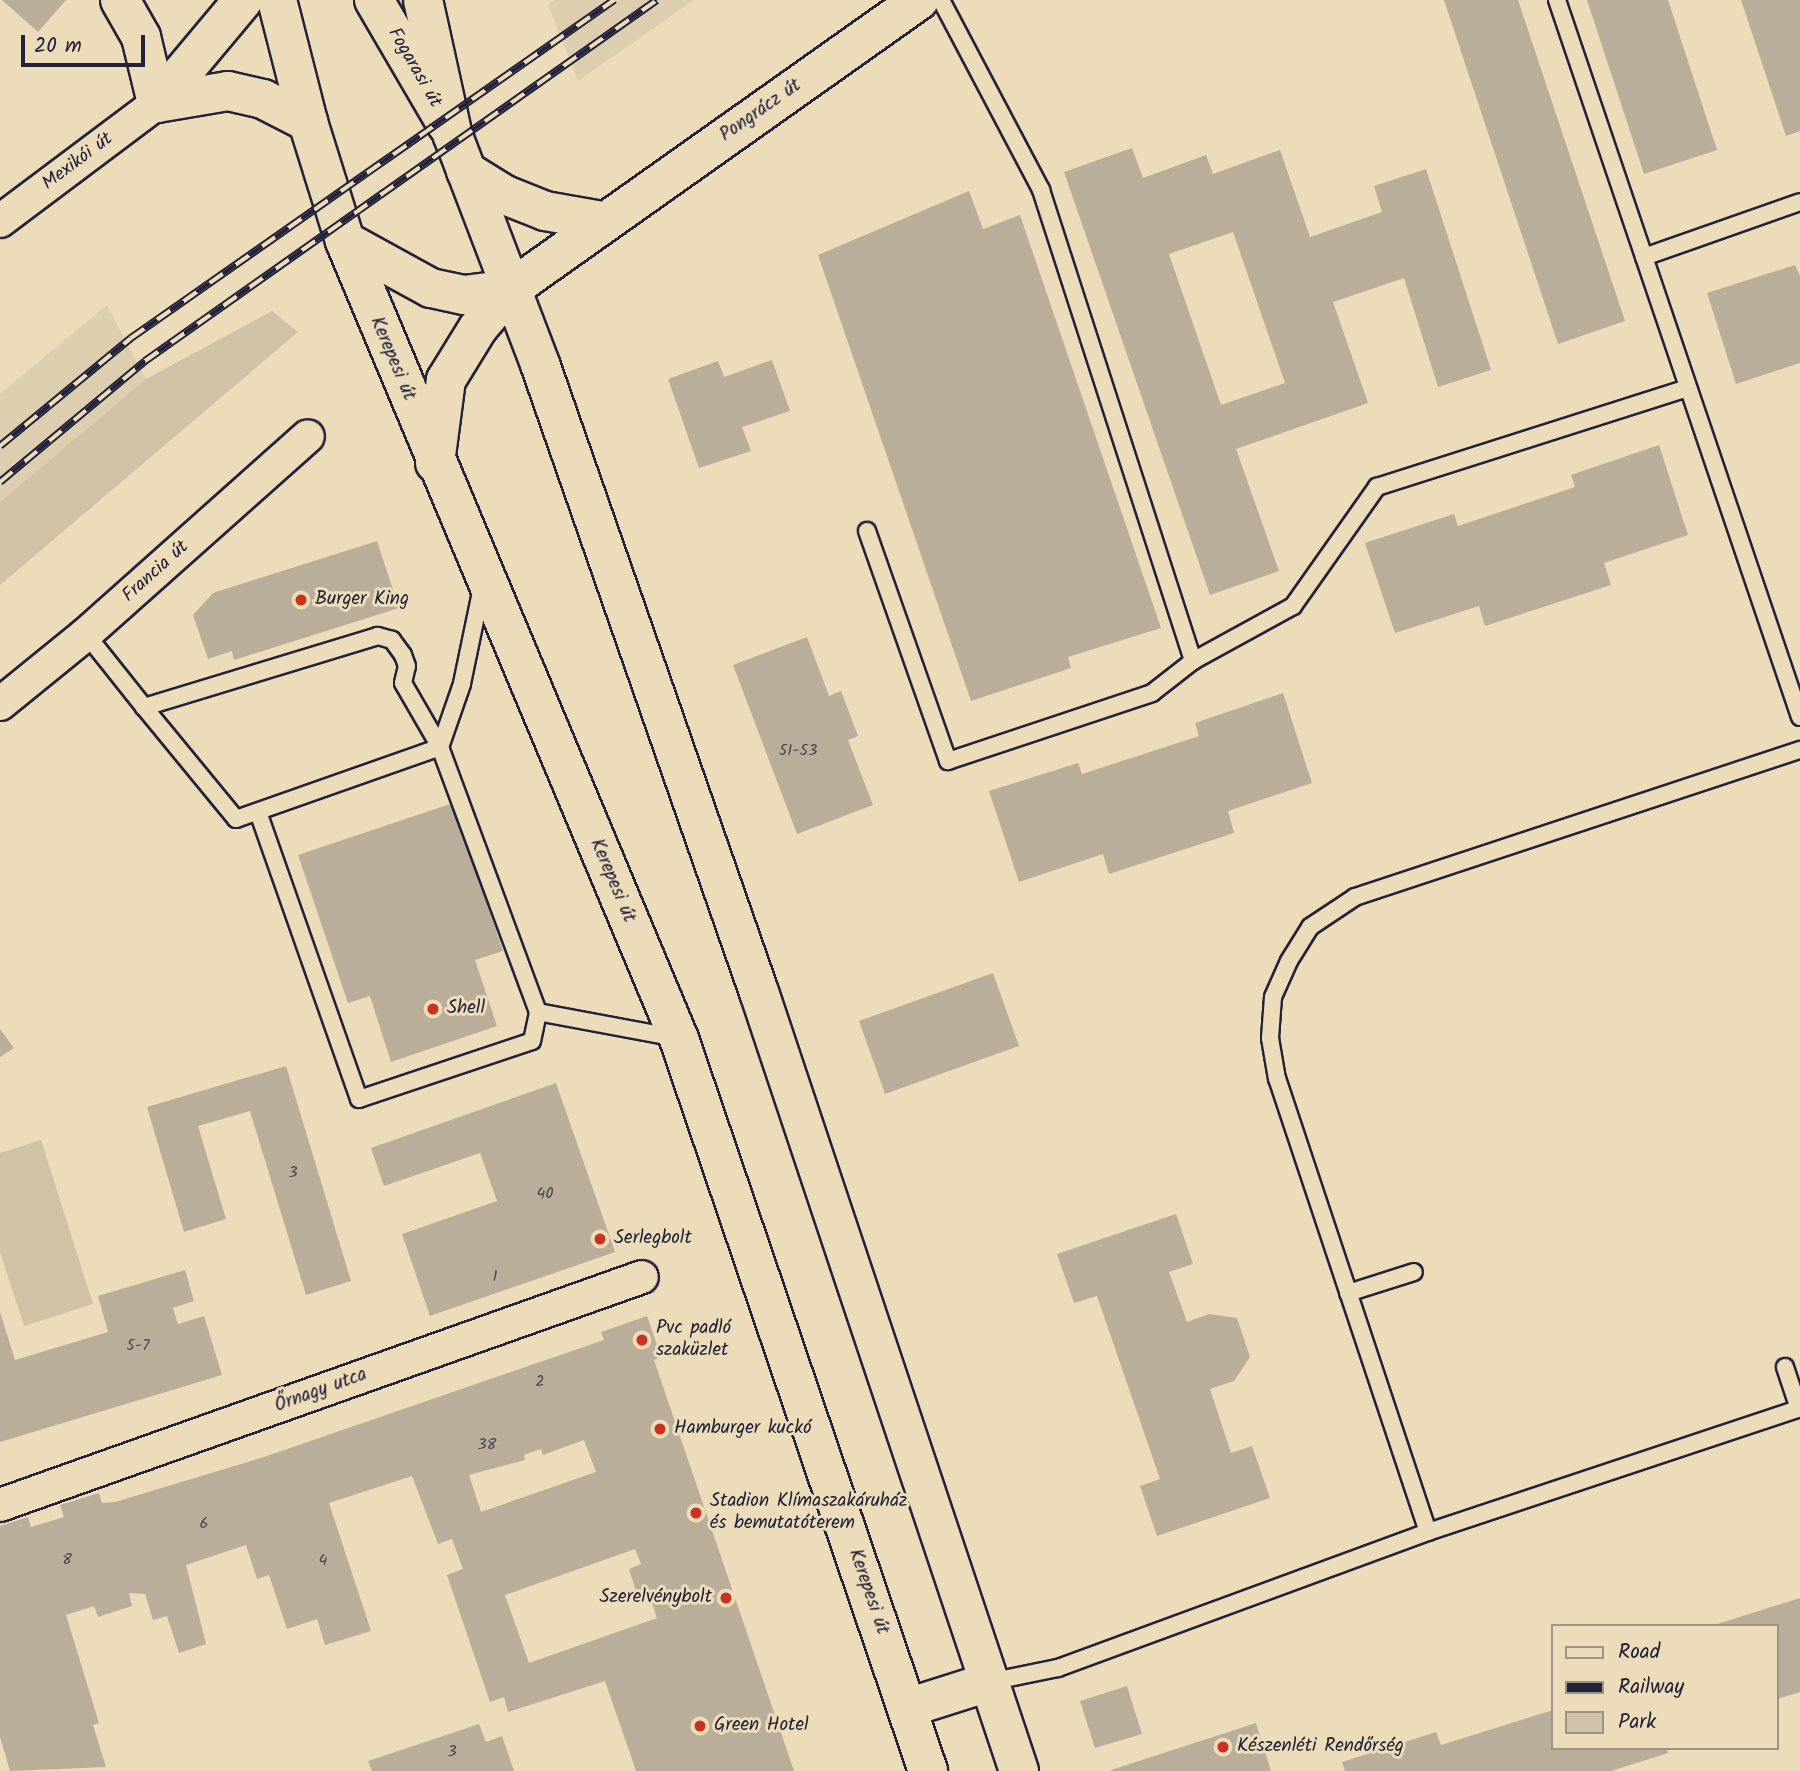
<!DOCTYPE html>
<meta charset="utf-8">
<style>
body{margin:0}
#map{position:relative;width:1800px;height:1771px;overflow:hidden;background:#eddcb9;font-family:Kalam,sans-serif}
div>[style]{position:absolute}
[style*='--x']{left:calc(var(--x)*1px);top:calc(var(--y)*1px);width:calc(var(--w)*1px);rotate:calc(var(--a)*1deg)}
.built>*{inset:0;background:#deceb0}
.green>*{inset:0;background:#d0c1a7}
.building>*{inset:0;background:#baae9a}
.roads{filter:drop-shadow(2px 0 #22223b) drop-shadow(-2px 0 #22223b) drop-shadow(0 2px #22223b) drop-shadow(0 -2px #22223b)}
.lane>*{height:16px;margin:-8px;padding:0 8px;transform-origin:8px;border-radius:8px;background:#eddcb9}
.street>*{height:32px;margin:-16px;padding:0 16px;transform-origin:16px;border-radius:16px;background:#eddcb9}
.secondary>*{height:38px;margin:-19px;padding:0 19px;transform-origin:19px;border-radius:19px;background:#eddcb9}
.primary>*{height:38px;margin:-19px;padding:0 19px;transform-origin:19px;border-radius:19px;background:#eddcb9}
.rail>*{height:8px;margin-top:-4px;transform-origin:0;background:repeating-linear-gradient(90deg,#eddcb9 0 16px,#22223b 0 32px);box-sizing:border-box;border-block:2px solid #22223b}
.dots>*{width:19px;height:19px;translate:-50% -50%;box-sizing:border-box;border:4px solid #eddcb9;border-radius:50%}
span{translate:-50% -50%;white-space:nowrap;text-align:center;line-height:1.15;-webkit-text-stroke:6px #eddcb9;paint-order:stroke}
.number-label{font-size:16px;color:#484553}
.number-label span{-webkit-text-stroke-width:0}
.street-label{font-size:19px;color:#22223b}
.poi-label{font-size:19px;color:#22223b}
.left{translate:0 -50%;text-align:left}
.right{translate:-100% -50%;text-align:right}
.legend{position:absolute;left:1551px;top:1624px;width:228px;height:126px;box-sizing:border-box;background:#eddcb9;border:2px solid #9c9287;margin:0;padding:9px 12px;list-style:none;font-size:21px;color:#22223b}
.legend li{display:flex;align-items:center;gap:14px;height:35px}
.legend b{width:35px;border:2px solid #9c9287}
.scale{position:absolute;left:21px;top:35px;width:124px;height:32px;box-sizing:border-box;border:4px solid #22223b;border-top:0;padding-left:9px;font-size:21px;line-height:24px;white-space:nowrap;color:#22223b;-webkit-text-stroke:5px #eddcb9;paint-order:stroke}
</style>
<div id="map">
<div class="built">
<i style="clip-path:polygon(555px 0,694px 0,578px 81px,548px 5px)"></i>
<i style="clip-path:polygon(107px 305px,146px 379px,0 502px,0 394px)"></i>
</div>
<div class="green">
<i style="clip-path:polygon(272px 311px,298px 332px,0 585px,0 502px,146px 379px)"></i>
<i style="clip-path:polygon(41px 1140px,93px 1304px,24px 1326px,0 1252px,0 1153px)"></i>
</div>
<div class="building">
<i style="clip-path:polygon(2px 0,66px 0,38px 32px)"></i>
<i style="clip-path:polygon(1444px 0,1518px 0,1625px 321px,1558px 344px)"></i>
<i style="clip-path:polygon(1587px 0,1668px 0,1717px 150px,1644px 174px)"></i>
<i style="clip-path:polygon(1741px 0,1800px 0,1800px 131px,1786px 136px)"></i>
<i style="clip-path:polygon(evenodd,1132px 148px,1143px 178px,1206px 155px,1213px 174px,1280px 150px,1310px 237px,1382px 212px,1374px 186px,1426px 169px,1491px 370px,1438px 387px,1404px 278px,1333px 302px,1368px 403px,1236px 449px,1279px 571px,1210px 595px,1064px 172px,1132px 148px,1233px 232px,1285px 383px,1221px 405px,1169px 254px,1233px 232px)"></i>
<i style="clip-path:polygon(969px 191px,983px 229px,1020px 215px,1161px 628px,1068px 657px,1071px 668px,971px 701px,818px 255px)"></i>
<i style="clip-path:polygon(1795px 265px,1800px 276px,1800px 363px,1736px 384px,1707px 293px)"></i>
<i style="clip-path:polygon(772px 360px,790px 411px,742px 427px,751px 451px,699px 468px,668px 379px,718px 361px,724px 377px)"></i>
<i style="clip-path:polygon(1659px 445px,1688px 535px,1604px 563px,1611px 585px,1485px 626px,1479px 606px,1395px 633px,1365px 543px,1454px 514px,1458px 526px,1575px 487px,1571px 475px)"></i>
<i style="clip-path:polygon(377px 541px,399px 608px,234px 660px,232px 651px,208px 659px,193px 615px,213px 593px)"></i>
<i style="clip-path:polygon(807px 637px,829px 696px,841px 691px,858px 736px,848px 740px,873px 805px,797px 834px,733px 665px)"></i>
<i style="clip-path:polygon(1283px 693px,1312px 783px,1228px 811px,1234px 833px,1109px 874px,1103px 854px,1019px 882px,989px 791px,1078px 763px,1082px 774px,1199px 736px,1195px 723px)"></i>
<i style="clip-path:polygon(453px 803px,503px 951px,475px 960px,497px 1026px,391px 1062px,370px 996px,348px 1003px,298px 855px)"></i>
<i style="clip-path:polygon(993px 973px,1019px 1046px,885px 1094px,859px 1021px)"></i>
<i style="clip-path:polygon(0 1029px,14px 1048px,0 1057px)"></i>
<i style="clip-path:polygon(286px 1066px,351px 1281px,306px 1295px,250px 1111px,198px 1126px,226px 1219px,184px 1232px,147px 1107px)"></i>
<i style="clip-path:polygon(556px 1083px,615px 1252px,430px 1316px,402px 1234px,497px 1201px,480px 1153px,384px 1186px,371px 1148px)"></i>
<i style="clip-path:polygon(1176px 1214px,1193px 1264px,1169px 1272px,1187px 1322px,1209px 1314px,1237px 1318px,1250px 1357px,1234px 1381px,1210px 1389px,1231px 1453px,1252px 1446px,1270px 1498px,1157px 1536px,1140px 1486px,1160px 1479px,1097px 1296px,1074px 1303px,1057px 1254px)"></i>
<i style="clip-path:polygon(185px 1270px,194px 1301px,173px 1308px,178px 1324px,204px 1316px,222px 1375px,0 1442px,0 1312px,15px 1360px,108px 1332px,98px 1296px)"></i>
<i style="clip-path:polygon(evenodd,647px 1316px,661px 1357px,654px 1360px,794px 1771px,636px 1771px,605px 1681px,508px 1712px,504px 1697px,490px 1702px,447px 1575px,463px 1569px,452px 1539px,438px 1544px,412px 1476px,329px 1503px,371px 1631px,325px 1645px,317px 1619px,287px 1629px,269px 1575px,257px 1579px,246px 1545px,186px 1565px,206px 1644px,179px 1653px,167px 1616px,153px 1620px,145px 1594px,129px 1593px,132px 1606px,98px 1617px,94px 1606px,66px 1615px,99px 1723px,93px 1725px,106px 1767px,10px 1771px,0 1737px,0 1526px,28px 1517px,31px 1527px,64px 1517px,60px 1505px,99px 1493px,102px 1503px,115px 1502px,264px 1457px,604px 1340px,601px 1332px,647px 1316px,584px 1440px,596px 1472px,481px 1512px,469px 1475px,525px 1460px,524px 1455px,541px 1449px,543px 1455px,584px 1440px,647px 1316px,635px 1549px,641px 1564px,629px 1569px,640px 1604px,651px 1600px,657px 1618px,529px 1663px,505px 1595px,635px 1549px)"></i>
<i style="clip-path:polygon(1800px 1598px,1800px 1692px,1777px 1699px,1777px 1626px,1714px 1625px)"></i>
<i style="clip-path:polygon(1127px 1686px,1142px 1734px,1095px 1748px,1080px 1701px)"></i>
<i style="clip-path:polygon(1553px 1710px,1553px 1748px,1667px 1748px,1668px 1753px,1611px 1771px,1345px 1771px,1342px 1762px,1436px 1732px,1441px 1745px)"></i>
<i style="clip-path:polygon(1256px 1723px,1271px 1771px,1111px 1771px,1111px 1770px)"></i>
<i style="clip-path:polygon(479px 1724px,486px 1742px,502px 1736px,514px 1771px,372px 1771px,368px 1761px)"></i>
</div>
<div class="roads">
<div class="lane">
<i style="--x:941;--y:0;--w:215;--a:62.2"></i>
<i style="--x:1041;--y:190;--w:495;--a:72.1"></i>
<i style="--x:1557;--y:0;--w:757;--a:71.28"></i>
<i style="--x:1644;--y:257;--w:165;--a:-19.4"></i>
<i style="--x:867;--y:531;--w:244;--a:70.6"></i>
<i style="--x:948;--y:761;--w:215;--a:-18.4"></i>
<i style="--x:1152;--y:693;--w:52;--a:-38"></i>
<i style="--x:1193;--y:661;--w:114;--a:-28.8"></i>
<i style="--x:1293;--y:606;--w:146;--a:-54.8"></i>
<i style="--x:1377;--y:487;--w:325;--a:-17.7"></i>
<i style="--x:482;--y:587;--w:99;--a:101.7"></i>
<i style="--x:462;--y:684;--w:67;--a:109.2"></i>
<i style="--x:440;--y:747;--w:283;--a:69.7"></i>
<i style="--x:538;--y:1012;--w:141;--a:10.6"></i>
<i style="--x:86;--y:634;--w:93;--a:51.5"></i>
<i style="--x:144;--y:707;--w:145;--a:50.6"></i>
<i style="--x:236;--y:819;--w:216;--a:-19.4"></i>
<i style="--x:440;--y:747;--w:74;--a:-120"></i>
<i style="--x:403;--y:683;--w:17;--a:-77"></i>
<i style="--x:407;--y:666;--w:12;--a:-110"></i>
<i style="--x:403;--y:655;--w:19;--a:-126"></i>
<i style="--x:392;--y:640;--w:15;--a:-164"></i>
<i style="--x:378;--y:636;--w:245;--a:163.1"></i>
<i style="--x:258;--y:812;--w:304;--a:70.6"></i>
<i style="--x:359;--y:1099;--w:182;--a:-18.5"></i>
<i style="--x:532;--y:1041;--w:30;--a:-78"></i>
<i style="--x:1348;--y:1293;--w:69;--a:-17.7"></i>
<i style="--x:1785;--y:1367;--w:44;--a:71.6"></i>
<i style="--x:1428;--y:1532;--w:478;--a:-108.4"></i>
<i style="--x:1277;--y:1079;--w:42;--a:-99.7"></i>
<i style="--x:1270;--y:1038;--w:41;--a:-85.8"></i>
<i style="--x:1273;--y:997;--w:39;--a:-66"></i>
<i style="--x:1289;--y:961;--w:40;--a:-58"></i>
<i style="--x:1310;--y:927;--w:54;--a:-33.7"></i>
<i style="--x:1355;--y:897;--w:469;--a:-18.3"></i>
<i style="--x:989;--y:1682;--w:70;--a:-11.5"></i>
<i style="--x:1058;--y:1668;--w:394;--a:-20.2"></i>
<i style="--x:1428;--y:1532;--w:392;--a:-18.4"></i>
</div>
<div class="street">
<i style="--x:0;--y:221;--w:196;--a:-36.9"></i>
<i style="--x:0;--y:704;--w:111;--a:-39.1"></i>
<i style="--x:86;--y:634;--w:297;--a:-41.7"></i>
<i style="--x:0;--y:1505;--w:681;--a:-19.55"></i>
</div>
<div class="secondary">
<i style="--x:120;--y:0;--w:43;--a:60.4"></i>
<i style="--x:141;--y:37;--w:68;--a:76.4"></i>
<i style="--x:374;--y:0;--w:145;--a:59.7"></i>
<i style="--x:466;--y:171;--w:46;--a:31.6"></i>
<i style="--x:505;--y:195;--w:43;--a:21.8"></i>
<i style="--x:545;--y:211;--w:58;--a:10"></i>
<i style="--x:345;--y:241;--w:98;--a:28.7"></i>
<i style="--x:431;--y:288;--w:34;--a:12"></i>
<i style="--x:464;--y:295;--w:47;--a:-7.3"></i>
<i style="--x:435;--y:463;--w:84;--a:-82.5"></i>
<i style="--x:446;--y:380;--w:61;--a:-58.4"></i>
<i style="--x:478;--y:328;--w:51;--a:-49.8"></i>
<i style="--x:511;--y:289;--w:500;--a:-35.3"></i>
</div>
<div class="primary">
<i style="--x:277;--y:0;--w:126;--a:75.7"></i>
<i style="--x:308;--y:122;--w:125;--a:72.7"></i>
<i style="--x:345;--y:241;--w:865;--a:67.29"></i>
<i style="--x:679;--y:1039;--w:773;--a:71.21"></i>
<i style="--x:423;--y:0;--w:139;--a:77.6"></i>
<i style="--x:453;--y:136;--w:244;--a:69.1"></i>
<i style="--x:540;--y:364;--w:665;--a:70.78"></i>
<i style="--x:759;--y:992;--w:821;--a:71.54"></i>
<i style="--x:157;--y:103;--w:72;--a:-9.6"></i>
<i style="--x:228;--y:91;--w:36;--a:13"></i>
<i style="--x:263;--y:99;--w:51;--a:27.1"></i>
<i style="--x:157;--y:103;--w:134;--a:-50.1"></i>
<i style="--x:907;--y:1708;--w:86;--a:-17.6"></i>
</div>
</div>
<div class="rail">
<i style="--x:0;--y:446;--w:170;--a:-39.5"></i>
<i style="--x:131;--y:338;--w:590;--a:-34.98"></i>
<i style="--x:0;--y:482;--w:189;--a:-39.8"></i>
<i style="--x:145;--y:361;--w:626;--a:-35.19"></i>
</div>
<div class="dots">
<i style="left:301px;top:600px;background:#c8321e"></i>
<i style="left:433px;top:1009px;background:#c8321e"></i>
<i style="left:600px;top:1239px;background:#c8321e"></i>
<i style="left:642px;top:1340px;background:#c8321e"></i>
<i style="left:660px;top:1429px;background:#c8321e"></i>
<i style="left:696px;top:1513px;background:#c8321e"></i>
<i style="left:726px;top:1598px;background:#c8321e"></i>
<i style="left:700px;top:1726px;background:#c8321e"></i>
<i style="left:1223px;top:1747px;background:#c8321e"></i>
</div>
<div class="number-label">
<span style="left:798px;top:751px">51-53</span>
<span style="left:293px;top:1173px">3</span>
<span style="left:545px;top:1194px">40</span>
<span style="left:495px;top:1277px">1</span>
<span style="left:138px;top:1346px">5-7</span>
<span style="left:540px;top:1382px">2</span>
<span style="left:487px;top:1445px">38</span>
<span style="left:204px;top:1524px">6</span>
<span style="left:67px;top:1560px">8</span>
<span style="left:323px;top:1561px">4</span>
<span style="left:452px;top:1752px">3</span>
</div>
<div class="street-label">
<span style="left:414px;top:68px;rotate:60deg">Fogarasi út</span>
<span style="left:761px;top:111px;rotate:-35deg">Pongrácz út</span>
<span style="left:78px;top:162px;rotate:-37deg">Mexikói út</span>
<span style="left:392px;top:359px;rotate:67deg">Kerepesi út</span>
<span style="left:156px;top:572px;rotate:-42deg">Francia út</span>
<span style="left:612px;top:881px;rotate:67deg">Kerepesi út</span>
<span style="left:321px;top:1391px;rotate:-20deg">Őrnagy utca</span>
<span style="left:868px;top:1592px;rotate:71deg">Kerepesi út</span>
</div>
<div class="poi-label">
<span class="left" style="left:315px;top:600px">Burger King</span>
<span class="left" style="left:447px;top:1009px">Shell</span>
<span class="left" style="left:614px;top:1239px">Serlegbolt</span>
<span class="left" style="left:656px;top:1340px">Pvc padló<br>szaküzlet</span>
<span class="left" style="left:674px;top:1429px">Hamburger kuckó</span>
<span class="left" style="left:710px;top:1513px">Stadion Klímaszakáruház<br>és bemutatóterem</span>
<span class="right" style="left:712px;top:1598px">Szerelvénybolt</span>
<span class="left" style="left:714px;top:1726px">Green Hotel</span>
<span class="left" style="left:1237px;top:1747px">Készenléti Rendőrség</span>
</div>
<ul class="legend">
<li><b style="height:9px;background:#eddcb9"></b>Road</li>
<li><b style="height:9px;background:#22223b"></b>Railway</li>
<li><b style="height:19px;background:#d0c1a7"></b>Park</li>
</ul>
<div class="scale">20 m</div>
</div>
